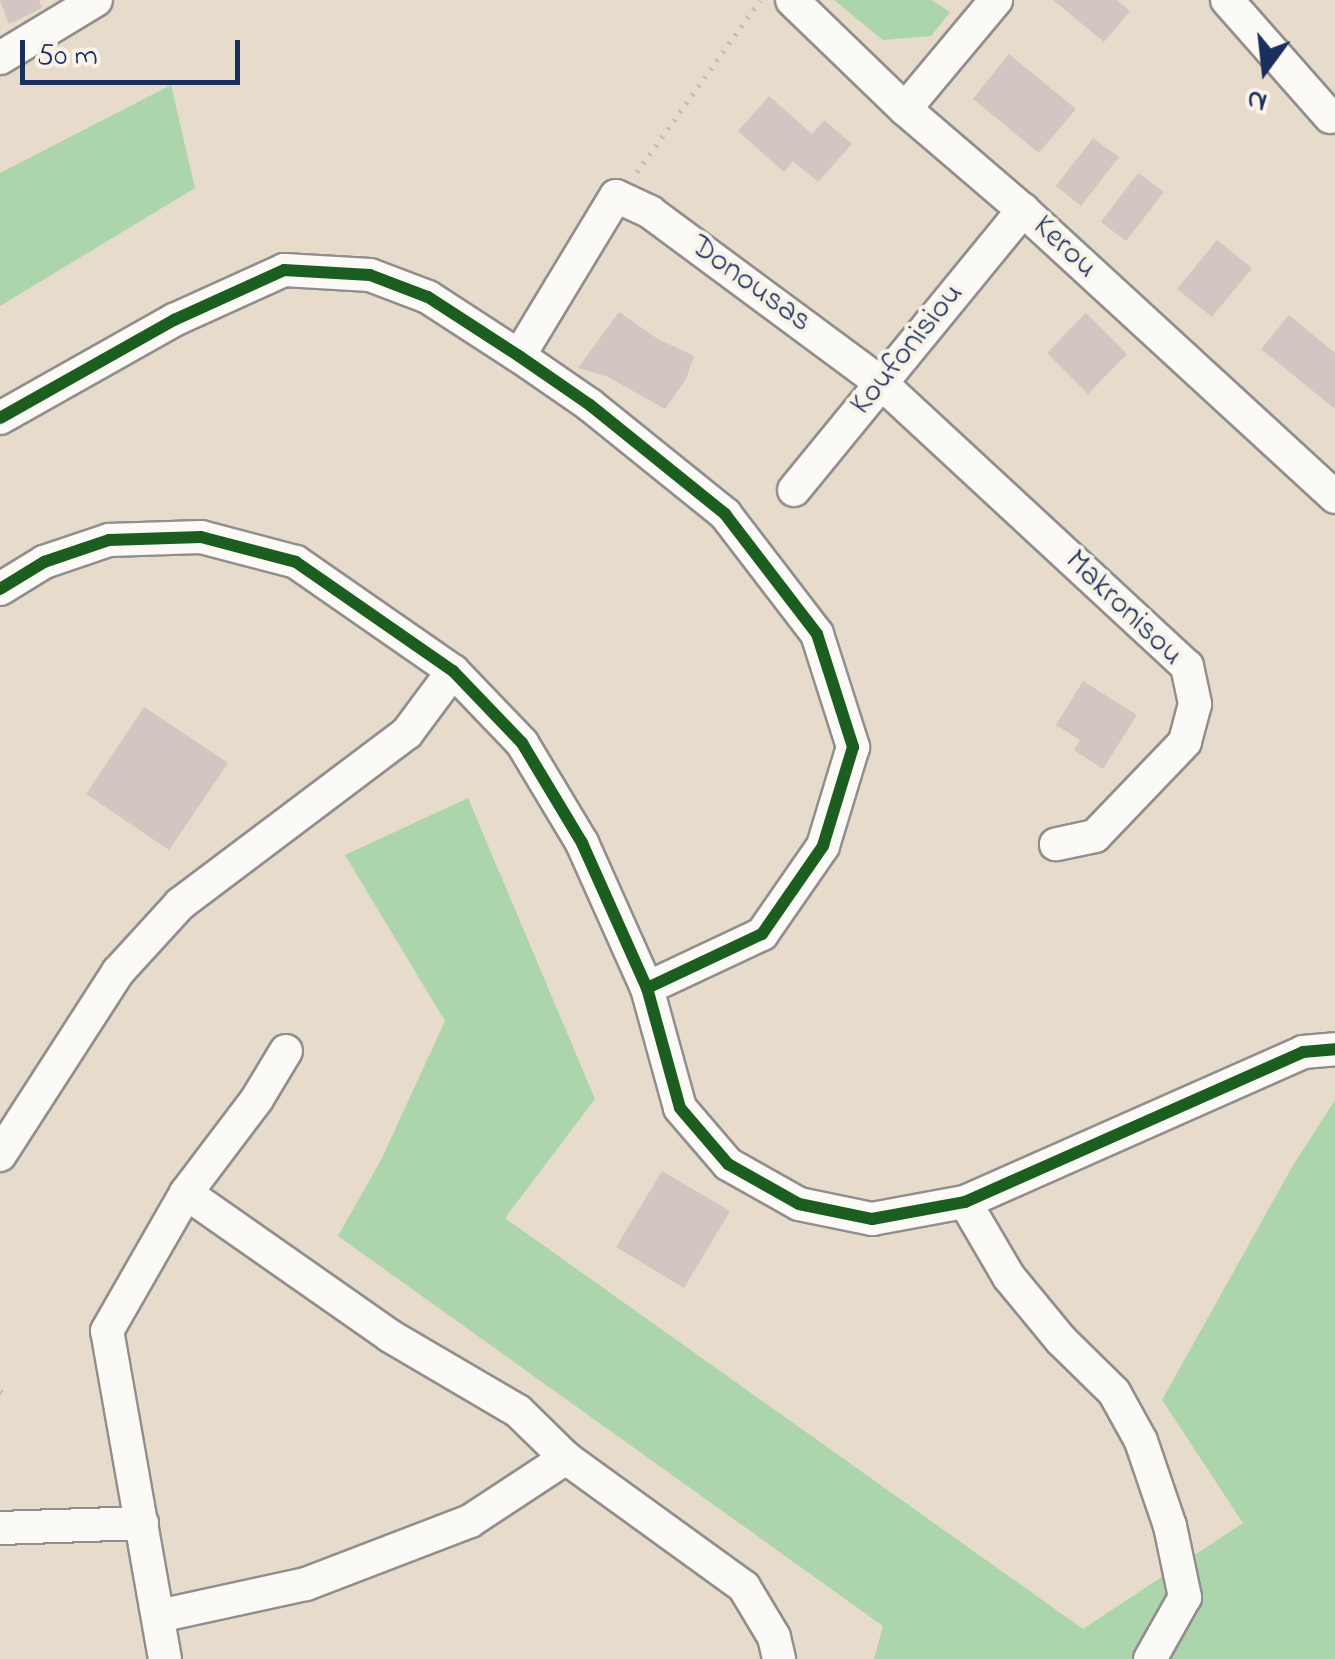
<!DOCTYPE html>
<style>
body{margin:0}
#map{position:relative;width:1335px;height:1659px;overflow:hidden;background:#e7dbcb;font-family:"Indie Flower",sans-serif}
div>[style]{position:absolute}
[style*='--x']{left:calc(var(--x)*1px);top:calc(var(--y)*1px);width:calc(var(--w)*1px);rotate:calc(var(--a)*1deg)}
.green>*{inset:0;background:#add5ac}
.building>*{inset:0;background:#d3c5c2}
.path>*{height:5px;margin-top:-2.5px;transform-origin:0;background:repeating-linear-gradient(90deg,#bfbec1 0 2.5px,transparent 0 10.5px)}
.roads{filter:drop-shadow(2px 0 #918f8e) drop-shadow(-2px 0 #918f8e) drop-shadow(0 2px #918f8e) drop-shadow(0 -2px #918f8e)}
.street>*{height:32px;margin:-16px;padding:0 16px;transform-origin:16px;border-radius:16px;background:#fbfaf7}
.cycleway>*{height:12px;margin:-6px;padding:0 6px;transform-origin:6px;border-radius:6px;background:#1b5e20}
span{translate:-50% -50%;white-space:nowrap;text-align:center;line-height:1.15;-webkit-text-stroke:8px #f7f3e8;paint-order:stroke}
.street-label{font-size:32px;color:#1b2f5e}
.north{position:absolute;left:1215px;top:20px;width:100px;height:100px;-webkit-text-stroke:8px #f7f3e8;paint-order:stroke;rotate:195deg;font-size:28px;font-weight:700;line-height:40px;text-align:center;color:#1b2f5e}
.north::after{content:'';display:block;margin:auto;width:35px;height:45px;background:#1b2f5e;clip-path:polygon(50% 0,100% 100%,50% 72%,0 100%)}
.scale{position:absolute;left:20px;top:40px;width:220px;height:45px;box-sizing:border-box;border:5px solid #1b2f5e;border-top:0;padding-left:12px;font-size:30px;line-height:35px;white-space:nowrap;color:#1b2f5e;-webkit-text-stroke:8px #f7f3e8;paint-order:stroke}
</style>
<div id="map">
<div class="green">
<i style="clip-path:polygon(834px 0,931px 0,950px 12px,931px 36px,883px 40px)"></i>
<i style="clip-path:polygon(171px 85px,195px 188px,0 306px,0 173px)"></i>
<i style="clip-path:polygon(468px 798px,595px 1099px,505px 1218px,1083px 1629px,1243px 1523px,1162px 1400px,1292px 1167px,1335px 1100px,1335px 1659px,874px 1659px,883px 1626px,338px 1236px,381px 1160px,445px 1021px,345px 855px)"></i>
</div>
<div class="building">
<i style="clip-path:polygon(0 0,39px 0,42px 8px,9px 24px)"></i>
<i style="clip-path:polygon(1053px 0,1117px 0,1130px 11px,1104px 42px)"></i>
<i style="clip-path:polygon(1009px 54px,1076px 109px,1039px 153px,973px 99px)"></i>
<i style="clip-path:polygon(769px 96px,812px 134px,824px 120px,852px 144px,818px 182px,793px 161px,784px 172px,738px 131px)"></i>
<i style="clip-path:polygon(1093px 138px,1119px 157px,1081px 206px,1056px 186px)"></i>
<i style="clip-path:polygon(1138px 173px,1164px 192px,1126px 241px,1101px 222px)"></i>
<i style="clip-path:polygon(1217px 240px,1252px 268px,1212px 317px,1177px 289px)"></i>
<i style="clip-path:polygon(619px 312px,658px 339px,694px 356px,686px 379px,665px 409px,606px 376px,578px 368px)"></i>
<i style="clip-path:polygon(1086px 313px,1127px 354px,1088px 394px,1047px 353px)"></i>
<i style="clip-path:polygon(1289px 315px,1335px 353px,1335px 409px,1261px 349px)"></i>
<i style="clip-path:polygon(1083px 681px,1137px 715px,1103px 769px,1074px 750px,1080px 740px,1056px 725px)"></i>
<i style="clip-path:polygon(144px 707px,228px 763px,169px 850px,86px 794px)"></i>
<i style="clip-path:polygon(662px 1171px,730px 1211px,684px 1288px,616px 1247px)"></i>
</div>
<div class="path">
<i style="--x:637;--y:172;--w:211;--a:-54.4"></i>
<i style="--x:0;--y:1391;--w:6;--a:31"></i>
</div>
<div class="roads">
<div class="street">
<i style="--x:792;--y:0;--w:157;--a:44"></i>
<i style="--x:905;--y:109;--w:155;--a:40.6"></i>
<i style="--x:1023;--y:210;--w:424;--a:42.6"></i>
<i style="--x:1227;--y:0;--w:156;--a:48.6"></i>
<i style="--x:0;--y:58;--w:112;--a:-31.1"></i>
<i style="--x:905;--y:109;--w:142;--a:-50.1"></i>
<i style="--x:519;--y:356;--w:187;--a:-58.8"></i>
<i style="--x:616;--y:196;--w:38;--a:25"></i>
<i style="--x:650;--y:212;--w:286;--a:36.5"></i>
<i style="--x:880;--y:382;--w:418;--a:42.8"></i>
<i style="--x:1187;--y:666;--w:39;--a:78"></i>
<i style="--x:1195;--y:704;--w:39;--a:105"></i>
<i style="--x:1185;--y:742;--w:130;--a:133.8"></i>
<i style="--x:1095;--y:836;--w:40;--a:168"></i>
<i style="--x:0;--y:418;--w:200;--a:-29.4"></i>
<i style="--x:174;--y:320;--w:121;--a:-24.4"></i>
<i style="--x:284;--y:270;--w:86;--a:3.3"></i>
<i style="--x:370;--y:275;--w:62;--a:20.8"></i>
<i style="--x:428;--y:297;--w:108;--a:33"></i>
<i style="--x:519;--y:356;--w:86;--a:34.6"></i>
<i style="--x:590;--y:405;--w:174;--a:38.9"></i>
<i style="--x:725;--y:514;--w:151;--a:52.5"></i>
<i style="--x:817;--y:634;--w:119;--a:72.3"></i>
<i style="--x:853;--y:747;--w:103;--a:106.9"></i>
<i style="--x:823;--y:846;--w:107;--a:124.7"></i>
<i style="--x:762;--y:934;--w:127;--a:154.8"></i>
<i style="--x:794;--y:490;--w:362;--a:-50.7"></i>
<i style="--x:0;--y:589;--w:52;--a:-31.5"></i>
<i style="--x:44;--y:562;--w:69;--a:-18.7"></i>
<i style="--x:109;--y:540;--w:92;--a:-1.9"></i>
<i style="--x:201;--y:537;--w:98;--a:14.7"></i>
<i style="--x:296;--y:562;--w:191;--a:34.8"></i>
<i style="--x:453;--y:671;--w:100;--a:46.2"></i>
<i style="--x:522;--y:743;--w:117;--a:59"></i>
<i style="--x:582;--y:843;--w:159;--a:65.9"></i>
<i style="--x:647;--y:988;--w:124;--a:74.6"></i>
<i style="--x:680;--y:1108;--w:74;--a:49.4"></i>
<i style="--x:728;--y:1164;--w:81;--a:29.4"></i>
<i style="--x:799;--y:1204;--w:75;--a:11.6"></i>
<i style="--x:872;--y:1219;--w:95;--a:-10.4"></i>
<i style="--x:965;--y:1202;--w:370;--a:-23.9"></i>
<i style="--x:1303;--y:1052;--w:32;--a:-5"></i>
<i style="--x:0;--y:1155;--w:218;--a:-57.2"></i>
<i style="--x:118;--y:972;--w:92;--a:-47.6"></i>
<i style="--x:180;--y:904;--w:284;--a:-37"></i>
<i style="--x:407;--y:733;--w:77;--a:-53.4"></i>
<i style="--x:186;--y:1193;--w:249;--a:35"></i>
<i style="--x:390;--y:1336;--w:148;--a:30.4"></i>
<i style="--x:518;--y:1411;--w:67;--a:44.4"></i>
<i style="--x:566;--y:1458;--w:220;--a:35.9"></i>
<i style="--x:744;--y:1587;--w:58;--a:59"></i>
<i style="--x:774;--y:1637;--w:23;--a:77"></i>
<i style="--x:965;--y:1202;--w:87;--a:59.6"></i>
<i style="--x:1009;--y:1277;--w:82;--a:50.5"></i>
<i style="--x:1061;--y:1340;--w:74;--a:44.5"></i>
<i style="--x:1114;--y:1392;--w:56;--a:61.1"></i>
<i style="--x:1141;--y:1441;--w:90;--a:71.2"></i>
<i style="--x:1170;--y:1526;--w:73;--a:78.1"></i>
<i style="--x:1185;--y:1597;--w:71;--a:119.4"></i>
<i style="--x:0;--y:1528;--w:142;--a:-2"></i>
<i style="--x:159;--y:1616;--w:150;--a:-12.3"></i>
<i style="--x:306;--y:1584;--w:176;--a:-21"></i>
<i style="--x:470;--y:1521;--w:115;--a:-33.3"></i>
<i style="--x:165;--y:1659;--w:333;--a:-100"></i>
<i style="--x:107;--y:1331;--w:159;--a:-60.2"></i>
<i style="--x:186;--y:1193;--w:118;--a:-52.9"></i>
<i style="--x:257;--y:1099;--w:56;--a:-58.9"></i>
</div>
</div>
<div class="cycleway">
<i style="--x:0;--y:418;--w:200;--a:-29.4"></i>
<i style="--x:174;--y:320;--w:121;--a:-24.4"></i>
<i style="--x:284;--y:270;--w:86;--a:3.3"></i>
<i style="--x:370;--y:275;--w:62;--a:20.8"></i>
<i style="--x:428;--y:297;--w:108;--a:33"></i>
<i style="--x:519;--y:356;--w:86;--a:34.6"></i>
<i style="--x:590;--y:405;--w:174;--a:38.9"></i>
<i style="--x:725;--y:514;--w:151;--a:52.5"></i>
<i style="--x:817;--y:634;--w:119;--a:72.3"></i>
<i style="--x:853;--y:747;--w:103;--a:106.9"></i>
<i style="--x:823;--y:846;--w:107;--a:124.7"></i>
<i style="--x:762;--y:934;--w:127;--a:154.8"></i>
<i style="--x:0;--y:589;--w:52;--a:-31.5"></i>
<i style="--x:44;--y:562;--w:69;--a:-18.7"></i>
<i style="--x:109;--y:540;--w:92;--a:-1.9"></i>
<i style="--x:201;--y:537;--w:98;--a:14.7"></i>
<i style="--x:296;--y:562;--w:191;--a:34.8"></i>
<i style="--x:453;--y:671;--w:100;--a:46.2"></i>
<i style="--x:522;--y:743;--w:117;--a:59"></i>
<i style="--x:582;--y:843;--w:159;--a:65.9"></i>
<i style="--x:647;--y:988;--w:124;--a:74.6"></i>
<i style="--x:680;--y:1108;--w:74;--a:49.4"></i>
<i style="--x:728;--y:1164;--w:81;--a:29.4"></i>
<i style="--x:799;--y:1204;--w:75;--a:11.6"></i>
<i style="--x:872;--y:1219;--w:95;--a:-10.4"></i>
<i style="--x:965;--y:1202;--w:370;--a:-23.9"></i>
<i style="--x:1303;--y:1052;--w:32;--a:-5"></i>
</div>
<div class="street-label">
<span style="left:1064px;top:248px;rotate:43deg">Kerou</span>
<span style="left:750px;top:285px;rotate:36deg">Donousas</span>
<span style="left:908px;top:350px;rotate:-51deg">Koufonisiou</span>
<span style="left:1123px;top:609px;rotate:44deg">Makronisou</span>
</div>
<div class="north">N</div>
<div class="scale">50 m</div>
</div>
